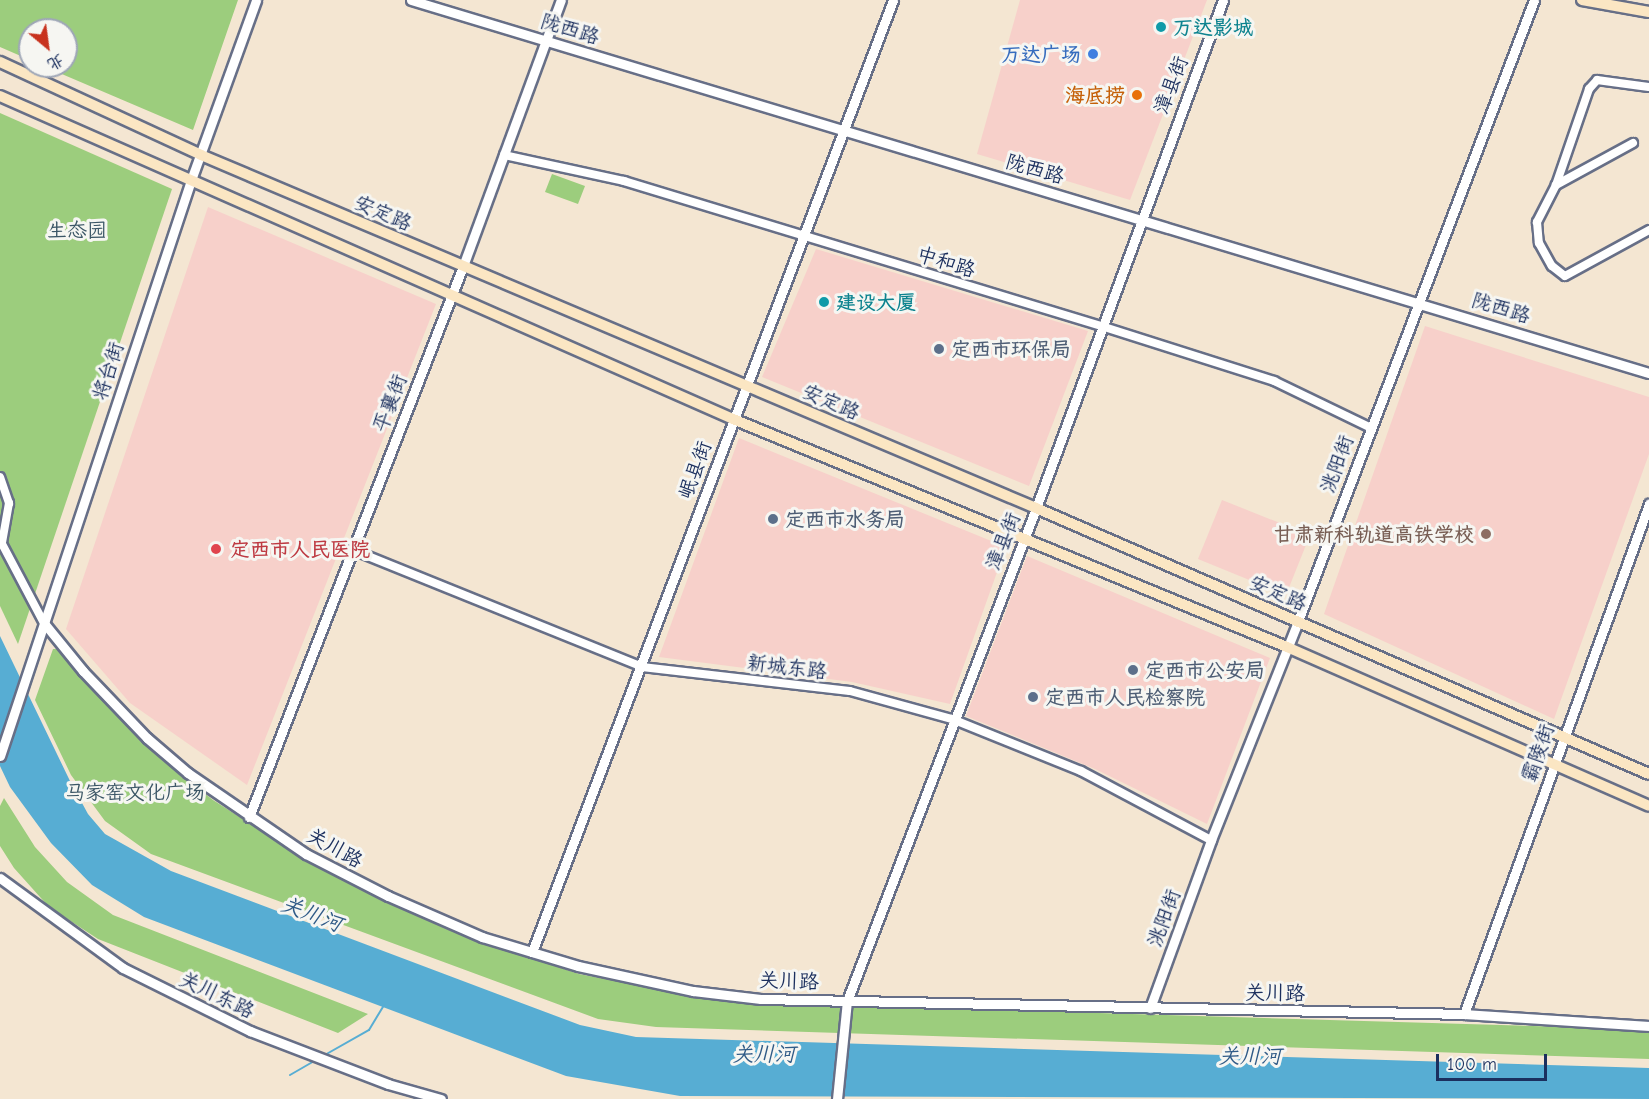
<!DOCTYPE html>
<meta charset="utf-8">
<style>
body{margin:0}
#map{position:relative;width:1649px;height:1099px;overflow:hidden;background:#f4e6d2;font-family:"Comic Neue","LXGW WenKai TC",sans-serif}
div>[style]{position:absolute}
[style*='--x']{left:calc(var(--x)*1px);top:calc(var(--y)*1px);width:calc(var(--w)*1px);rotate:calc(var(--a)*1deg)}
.built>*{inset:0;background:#f7d0ca}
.green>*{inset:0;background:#9ccd7d}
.water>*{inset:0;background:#57add3}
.stream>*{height:2px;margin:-1px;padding:0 1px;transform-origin:1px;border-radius:1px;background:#57add3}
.roads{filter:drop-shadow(2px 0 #676f87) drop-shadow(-2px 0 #676f87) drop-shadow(0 2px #676f87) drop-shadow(0 -2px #676f87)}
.minor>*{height:8px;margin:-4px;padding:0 4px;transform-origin:4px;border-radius:4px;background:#fff}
.tertiary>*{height:9px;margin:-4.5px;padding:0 4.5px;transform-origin:4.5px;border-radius:4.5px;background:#fff}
.secondary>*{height:10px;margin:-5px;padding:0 5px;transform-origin:5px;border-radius:5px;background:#fbe6c3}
.dots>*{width:16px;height:16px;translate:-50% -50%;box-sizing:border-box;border:3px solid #f6f6f2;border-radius:50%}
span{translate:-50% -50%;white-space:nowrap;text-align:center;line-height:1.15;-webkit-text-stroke:6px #f6f6f2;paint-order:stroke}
.culture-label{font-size:20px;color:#0d838f;font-weight:700}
.left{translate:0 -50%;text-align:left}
.street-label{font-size:20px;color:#1b2f5e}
.shop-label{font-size:20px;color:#366cbe;font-weight:700}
.right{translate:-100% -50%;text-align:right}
.food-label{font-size:20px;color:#c56008;font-weight:700}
.park-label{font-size:20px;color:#3b5666}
.service-label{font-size:20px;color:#4e5e75;font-weight:700}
.education-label{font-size:20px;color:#785e54;font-weight:700}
.health-label{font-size:20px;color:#be3a42;font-weight:700}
.water-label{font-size:21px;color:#305b87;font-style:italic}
.north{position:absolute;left:18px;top:18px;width:60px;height:60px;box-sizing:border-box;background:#f6f6f2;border:2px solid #9ea6b7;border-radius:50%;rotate:151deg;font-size:16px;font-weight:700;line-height:24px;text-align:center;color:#1b2f5e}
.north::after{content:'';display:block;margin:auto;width:21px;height:27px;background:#c8321e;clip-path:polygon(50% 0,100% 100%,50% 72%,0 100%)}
.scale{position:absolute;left:1436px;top:1054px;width:111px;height:27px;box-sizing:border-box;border:3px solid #1b2f5e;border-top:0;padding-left:8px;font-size:18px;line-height:21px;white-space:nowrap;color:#1b2f5e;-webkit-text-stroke:4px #f6f6f2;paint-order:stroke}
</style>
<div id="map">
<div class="built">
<i style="clip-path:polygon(1020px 0,1207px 0,1130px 200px,977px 154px)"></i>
<i style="clip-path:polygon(208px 207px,436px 304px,247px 785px,130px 703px,66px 629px)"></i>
<i style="clip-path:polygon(816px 249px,1088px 331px,1029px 486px,762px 377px)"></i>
<i style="clip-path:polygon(1425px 326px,1649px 397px,1649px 454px,1554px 719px,1324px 614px)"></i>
<i style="clip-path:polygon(739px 438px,1006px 547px,950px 704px,852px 682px,659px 657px)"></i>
<i style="clip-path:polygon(1222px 500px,1310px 535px,1286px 595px,1198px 559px)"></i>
<i style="clip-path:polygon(1027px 556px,1270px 658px,1207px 824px,1095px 769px,966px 716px)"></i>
</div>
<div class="green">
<i style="clip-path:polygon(0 0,238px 0,193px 130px,43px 66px,66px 66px,66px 30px,30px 30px,30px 60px,0 47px)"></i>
<i style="clip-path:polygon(0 113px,172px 189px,18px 644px,0 606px)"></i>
<i style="clip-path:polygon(552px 174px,585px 186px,578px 204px,545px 192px)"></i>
<i style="clip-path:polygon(53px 649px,59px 649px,96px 694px,162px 760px,213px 800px,280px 843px,379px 899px,454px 932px,579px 974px,725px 1002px,1637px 1029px,1649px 1032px,1649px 1059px,656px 1027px,598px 1019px,151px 854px,105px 821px,71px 775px,35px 700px)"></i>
<i style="clip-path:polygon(4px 798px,35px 847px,67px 882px,113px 915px,368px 1014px,338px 1033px,98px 939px,49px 907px,14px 868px,0 846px,0 806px)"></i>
</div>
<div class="water">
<i style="clip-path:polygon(0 636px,70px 781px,88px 814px,105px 834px,171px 871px,580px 1025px,636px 1037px,1649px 1068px,1649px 1099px,680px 1096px,566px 1076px,144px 917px,92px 885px,51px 843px,10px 787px,0 766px)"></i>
</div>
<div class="stream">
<i style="--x:323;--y:1056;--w:53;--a:-29.5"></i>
<i style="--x:369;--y:1030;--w:29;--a:-59"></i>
<i style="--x:290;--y:1075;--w:30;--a:-30"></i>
</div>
<div class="roads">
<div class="minor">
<i style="--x:1633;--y:143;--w:88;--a:151.4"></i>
<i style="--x:1556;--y:185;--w:42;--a:117.2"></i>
<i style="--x:1537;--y:222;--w:21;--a:85"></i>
<i style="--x:1539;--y:243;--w:26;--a:61"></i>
<i style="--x:1552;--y:266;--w:16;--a:38"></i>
<i style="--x:1565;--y:276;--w:96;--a:-28.7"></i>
<i style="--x:504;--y:155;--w:123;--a:12.2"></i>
<i style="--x:624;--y:181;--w:499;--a:16.9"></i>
<i style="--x:1101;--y:326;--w:182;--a:17.6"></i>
<i style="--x:1274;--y:381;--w:106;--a:25.8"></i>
<i style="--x:1556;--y:185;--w:102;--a:-71"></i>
<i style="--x:1589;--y:89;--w:12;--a:-48"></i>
<i style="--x:1597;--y:80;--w:52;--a:7.7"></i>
<i style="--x:0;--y:477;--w:28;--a:71"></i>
<i style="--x:9;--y:503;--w:39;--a:100"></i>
<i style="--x:0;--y:540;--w:94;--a:62.1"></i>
<i style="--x:353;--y:550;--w:312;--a:22"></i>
<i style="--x:642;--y:667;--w:209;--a:6.6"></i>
<i style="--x:850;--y:691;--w:106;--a:15.4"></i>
<i style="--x:952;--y:719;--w:139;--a:22"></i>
<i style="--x:1081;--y:771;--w:147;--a:28"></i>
</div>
<div class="tertiary">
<i style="--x:411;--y:0;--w:1293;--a:16.77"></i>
<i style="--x:44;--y:623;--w:62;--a:50.9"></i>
<i style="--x:83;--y:671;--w:93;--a:46.3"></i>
<i style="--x:147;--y:738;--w:54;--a:40.5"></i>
<i style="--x:188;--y:773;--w:143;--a:34.5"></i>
<i style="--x:306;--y:854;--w:92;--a:27.1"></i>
<i style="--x:388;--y:896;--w:103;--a:23.6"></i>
<i style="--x:482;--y:937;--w:100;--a:16.8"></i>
<i style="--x:578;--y:966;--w:118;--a:12.3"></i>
<i style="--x:693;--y:991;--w:68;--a:6.7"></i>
<i style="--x:761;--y:999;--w:703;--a:1.22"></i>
<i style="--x:1464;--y:1014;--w:185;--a:3.7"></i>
<i style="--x:0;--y:756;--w:607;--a:-71.65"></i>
<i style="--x:191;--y:180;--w:191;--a:-70.1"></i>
<i style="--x:249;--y:817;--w:591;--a:-68.77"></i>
<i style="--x:463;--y:266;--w:283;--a:-69.8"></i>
<i style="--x:0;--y:878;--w:152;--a:36.2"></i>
<i style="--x:123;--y:968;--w:142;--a:26.4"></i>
<i style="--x:250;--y:1031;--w:148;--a:21"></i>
<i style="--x:388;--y:1084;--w:55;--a:15.8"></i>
<i style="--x:532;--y:952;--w:1018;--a:-69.23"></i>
<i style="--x:1150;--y:1008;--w:179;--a:-70"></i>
<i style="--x:1211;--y:840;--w:236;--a:-68.3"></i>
<i style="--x:1298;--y:621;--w:664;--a:-69.19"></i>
<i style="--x:1464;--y:1014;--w:543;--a:-70.06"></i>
<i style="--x:837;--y:1099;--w:99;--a:-84.2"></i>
<i style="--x:847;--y:1001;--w:528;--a:-69.02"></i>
<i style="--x:1036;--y:508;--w:541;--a:-69.79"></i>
</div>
<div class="secondary">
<i style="--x:1582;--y:0;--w:68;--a:10.2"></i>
<i style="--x:0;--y:62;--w:221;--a:24.8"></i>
<i style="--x:201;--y:155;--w:907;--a:22.92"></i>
<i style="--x:1036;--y:508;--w:668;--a:23.46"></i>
<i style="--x:0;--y:96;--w:801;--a:23.78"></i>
<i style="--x:733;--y:419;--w:599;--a:22.37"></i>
<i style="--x:1287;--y:647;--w:395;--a:23.7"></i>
</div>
</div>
<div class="dots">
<i style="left:1161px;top:27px;background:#0f9aa8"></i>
<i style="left:1093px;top:54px;background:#3f7fe0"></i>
<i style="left:1137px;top:95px;background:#e8710a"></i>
<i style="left:824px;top:302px;background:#0f9aa8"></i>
<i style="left:939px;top:349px;background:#5c6f8a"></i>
<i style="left:773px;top:519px;background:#5c6f8a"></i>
<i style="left:1486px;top:534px;background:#8d6e63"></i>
<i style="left:216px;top:549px;background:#e0444e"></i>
<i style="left:1133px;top:670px;background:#5c6f8a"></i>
<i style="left:1033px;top:697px;background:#5c6f8a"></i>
</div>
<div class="culture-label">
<span class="left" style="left:1173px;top:27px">万达影城</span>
<span class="left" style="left:836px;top:302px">建设大厦</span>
</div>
<div class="street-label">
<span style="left:570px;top:29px;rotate:17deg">陇西路</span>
<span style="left:1171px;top:85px;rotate:-69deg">漳县街</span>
<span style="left:1035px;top:169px;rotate:16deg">陇西路</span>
<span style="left:383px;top:213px;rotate:23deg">安定路</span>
<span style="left:946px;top:262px;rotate:17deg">中和路</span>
<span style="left:1501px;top:308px;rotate:17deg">陇西路</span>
<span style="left:108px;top:371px;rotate:-72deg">将台街</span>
<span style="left:831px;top:402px;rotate:23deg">安定路</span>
<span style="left:390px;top:403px;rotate:-69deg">平襄街</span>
<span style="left:1337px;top:464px;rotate:-70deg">洮阳街</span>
<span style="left:695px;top:470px;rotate:-70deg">岷县街</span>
<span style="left:1003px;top:541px;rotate:-68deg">漳县街</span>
<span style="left:1278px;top:593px;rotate:23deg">安定路</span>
<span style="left:787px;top:667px;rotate:7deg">新城东路</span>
<span style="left:1538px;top:753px;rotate:-71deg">霸陵街</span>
<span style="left:335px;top:848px;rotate:29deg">关川路</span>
<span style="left:1164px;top:918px;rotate:-70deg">洮阳街</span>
<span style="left:789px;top:981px;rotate:2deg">关川路</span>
<span style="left:1275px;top:993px;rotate:1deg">关川路</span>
<span style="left:217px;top:995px;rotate:26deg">关川东路</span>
</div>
<div class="shop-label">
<span class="right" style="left:1081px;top:54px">万达广场</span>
</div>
<div class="food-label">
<span class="right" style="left:1125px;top:95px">海底捞</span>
</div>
<div class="park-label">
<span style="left:77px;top:230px">生态园</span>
<span style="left:135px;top:792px">马家窑文化广场</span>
</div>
<div class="service-label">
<span class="left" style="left:951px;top:349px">定西市环保局</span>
<span class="left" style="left:785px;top:519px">定西市水务局</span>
<span class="left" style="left:1145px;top:670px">定西市公安局</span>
<span class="left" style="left:1045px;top:697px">定西市人民检察院</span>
</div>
<div class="education-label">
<span class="right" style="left:1474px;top:534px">甘肃新科轨道高铁学校</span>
</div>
<div class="health-label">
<span class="left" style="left:230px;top:549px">定西市人民医院</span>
</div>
<div class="water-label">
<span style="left:312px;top:914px;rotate:21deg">关川河</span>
<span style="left:764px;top:1054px">关川河</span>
<span style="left:1250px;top:1056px">关川河</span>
</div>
<div class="north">北</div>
<div class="scale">100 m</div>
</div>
